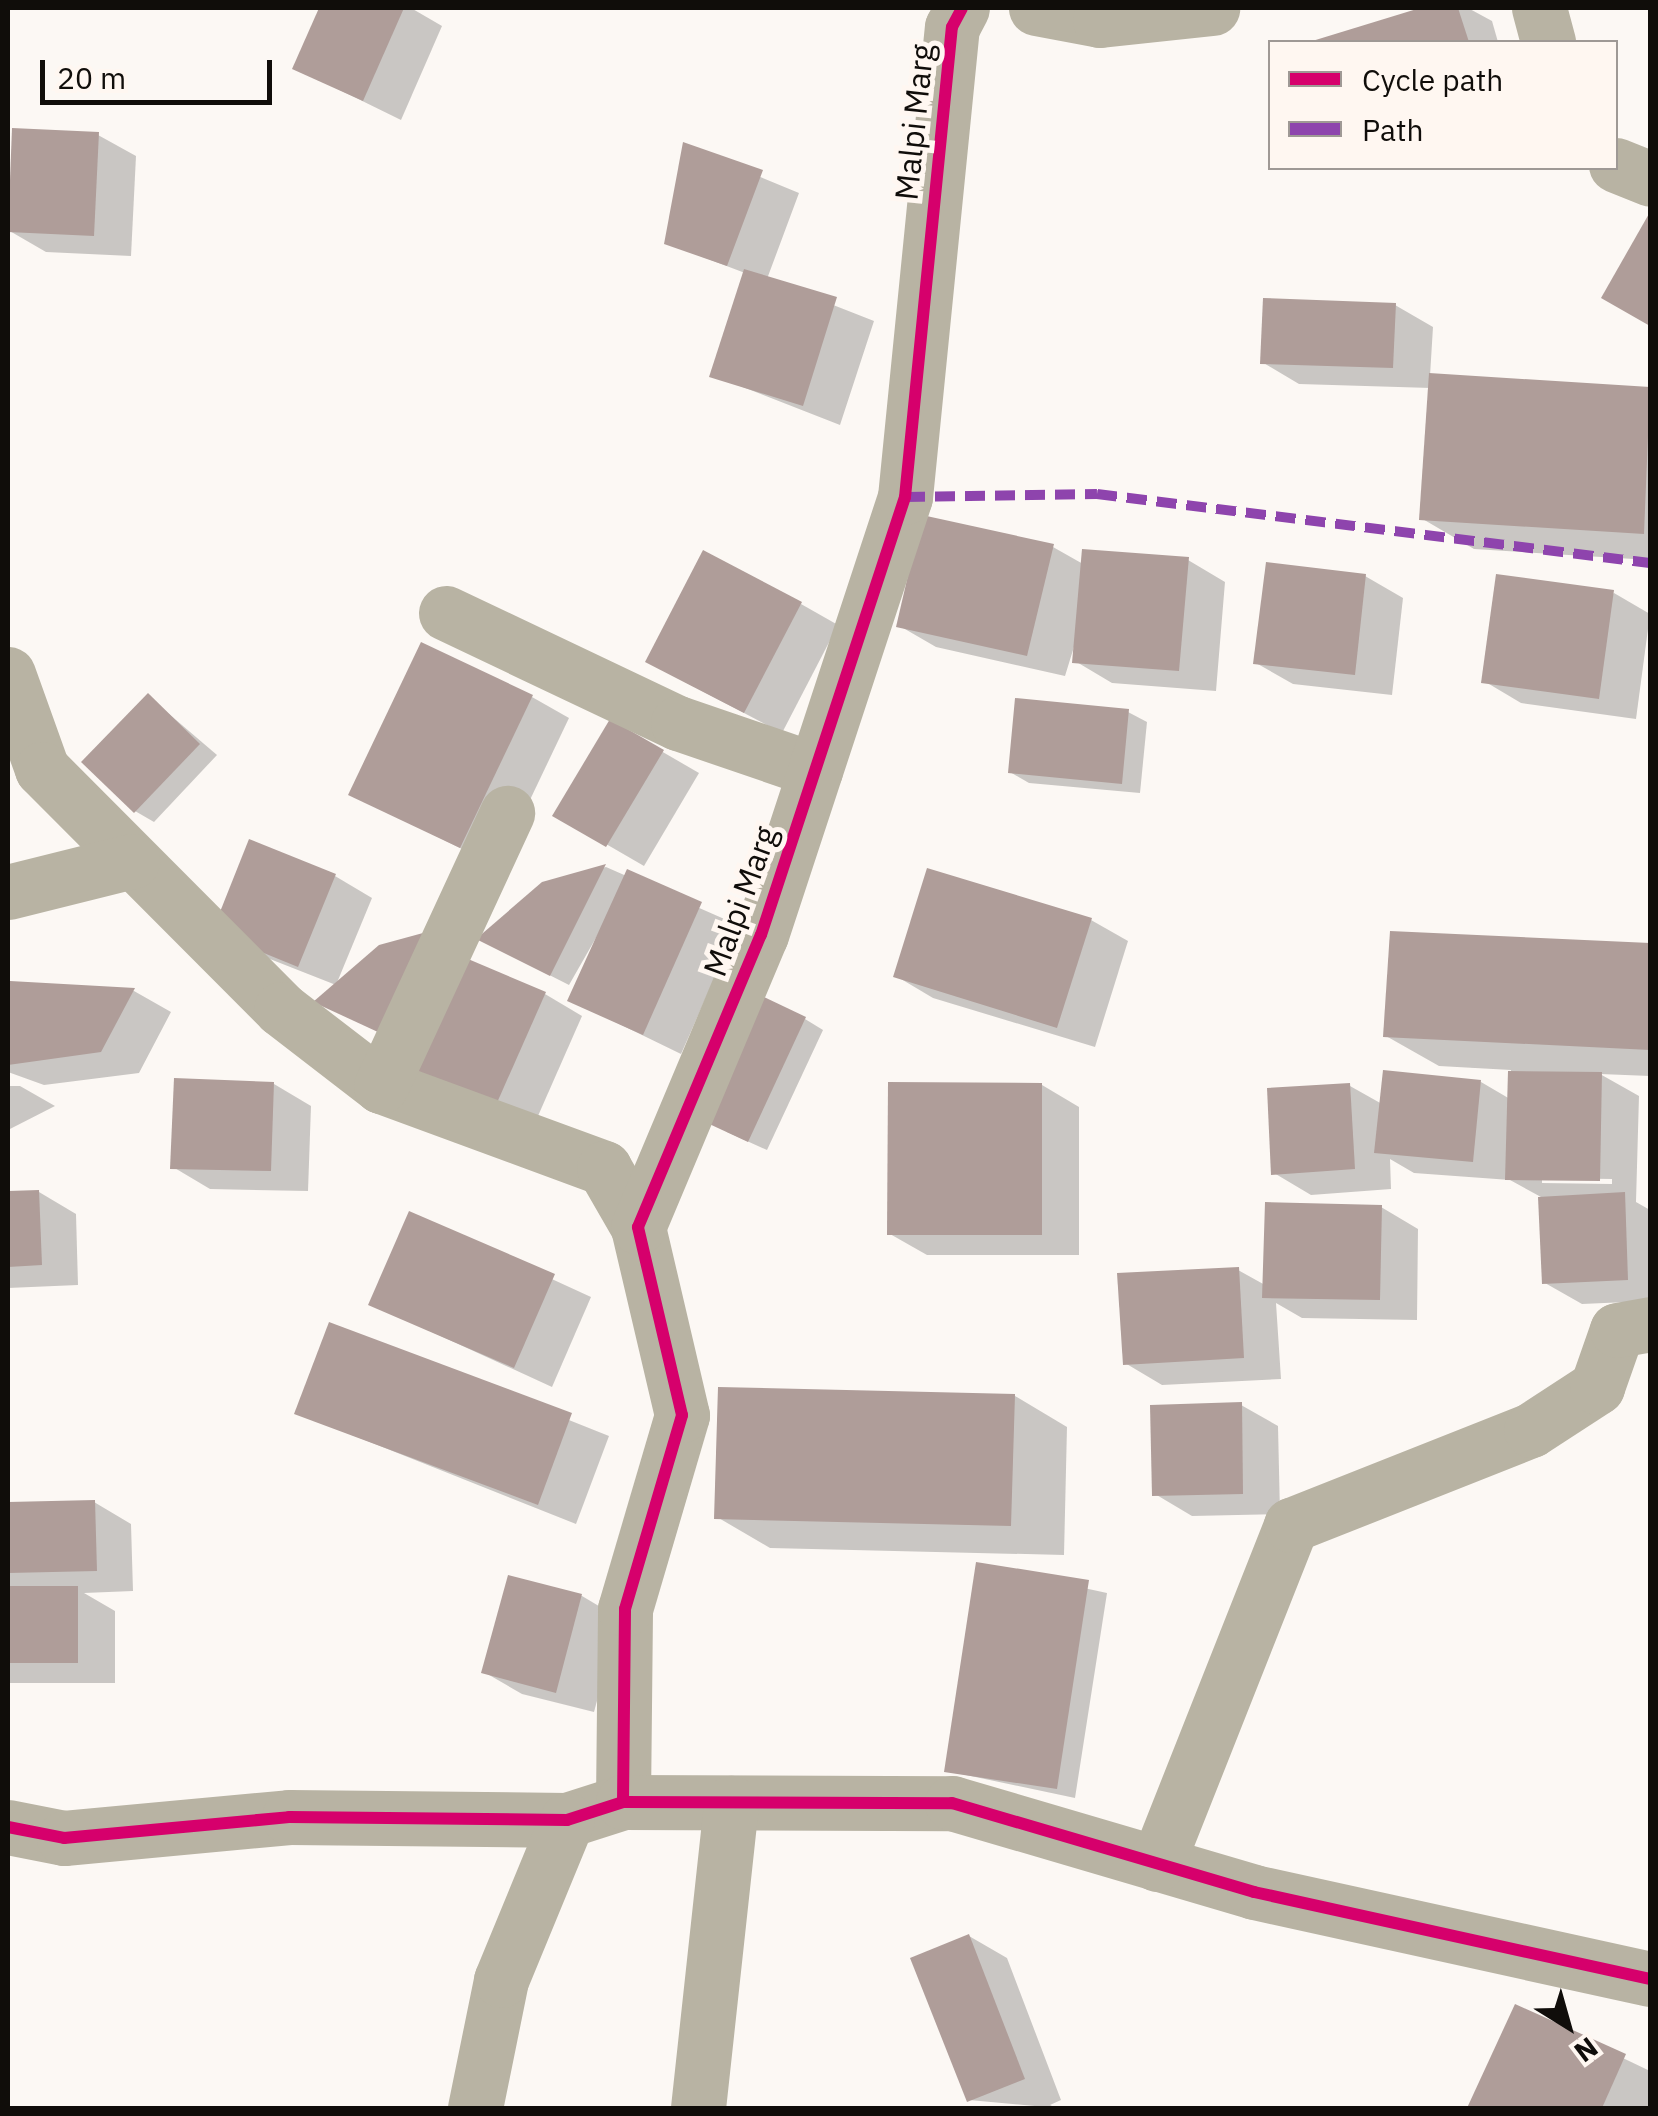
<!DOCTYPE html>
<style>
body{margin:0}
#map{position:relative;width:1658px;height:2116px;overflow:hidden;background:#fcf8f4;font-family:"IBM Plex Sans",sans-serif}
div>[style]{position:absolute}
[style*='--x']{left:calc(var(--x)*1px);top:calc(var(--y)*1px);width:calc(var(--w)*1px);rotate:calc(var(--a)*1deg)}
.shadow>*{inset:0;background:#0003}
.building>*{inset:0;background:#af9d99}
.minor>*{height:55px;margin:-27.5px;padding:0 27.5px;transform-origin:27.5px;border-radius:27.5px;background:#b8b3a3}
.quiet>*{height:10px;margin-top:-5px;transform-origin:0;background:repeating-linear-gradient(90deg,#8e44ad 0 20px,transparent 0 30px)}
.cycleway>*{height:12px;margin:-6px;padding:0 6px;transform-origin:6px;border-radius:6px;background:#d6006c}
span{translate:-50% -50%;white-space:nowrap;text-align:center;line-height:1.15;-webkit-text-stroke:10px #fff7f1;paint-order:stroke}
.street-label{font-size:32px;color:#100d0a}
.frame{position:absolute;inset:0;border:10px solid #100d0a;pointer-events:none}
.legend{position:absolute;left:1268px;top:40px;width:350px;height:130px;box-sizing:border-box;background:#fff7f1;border:2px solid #9f9995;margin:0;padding:12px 18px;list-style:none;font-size:30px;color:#100d0a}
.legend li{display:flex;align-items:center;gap:20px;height:50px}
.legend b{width:50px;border:2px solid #9f9995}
.north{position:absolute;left:1518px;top:1976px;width:100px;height:100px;-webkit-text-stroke:8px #fff7f1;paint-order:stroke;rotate:143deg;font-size:28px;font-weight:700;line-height:40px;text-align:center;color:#100d0a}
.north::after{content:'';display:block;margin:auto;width:35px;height:45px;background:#100d0a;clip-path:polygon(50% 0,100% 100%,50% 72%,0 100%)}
.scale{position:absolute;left:40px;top:60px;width:232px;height:45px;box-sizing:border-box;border:5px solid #100d0a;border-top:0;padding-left:12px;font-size:30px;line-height:35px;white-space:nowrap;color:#100d0a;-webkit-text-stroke:8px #fff7f1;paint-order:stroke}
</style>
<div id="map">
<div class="shadow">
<i style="clip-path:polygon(321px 8px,411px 8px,442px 26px,401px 120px,295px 68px)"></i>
<i style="clip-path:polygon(1429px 8px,1468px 8px,1492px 21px,1498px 42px,1315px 42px)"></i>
<i style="clip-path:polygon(98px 135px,136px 156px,131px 256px,46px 252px,8px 230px)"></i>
<i style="clip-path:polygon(685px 146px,799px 193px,767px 279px,874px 321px,840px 425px,712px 375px,745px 279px,745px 273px,666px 243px)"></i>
<i style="clip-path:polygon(1650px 217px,1650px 324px,1605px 297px)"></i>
<i style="clip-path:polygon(1395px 305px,1433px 327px,1430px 376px,1650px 390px,1650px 560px,1474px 549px,1421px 518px,1431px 388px,1299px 384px,1262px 362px)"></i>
<i style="clip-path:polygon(1053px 547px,1083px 564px,1188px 560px,1225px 582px,1216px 691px,1112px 683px,1075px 661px,1077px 637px,1065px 676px,936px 647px,898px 625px)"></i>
<i style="clip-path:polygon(1365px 576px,1403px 598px,1392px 695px,1293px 684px,1256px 663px)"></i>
<i style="clip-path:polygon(1614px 593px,1650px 614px,1636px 719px,1521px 703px,1484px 681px)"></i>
<i style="clip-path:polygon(801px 604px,838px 625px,782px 733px,685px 682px)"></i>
<i style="clip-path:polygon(148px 696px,217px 755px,154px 822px,135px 811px)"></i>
<i style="clip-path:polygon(532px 697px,569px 718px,498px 867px,352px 794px)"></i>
<i style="clip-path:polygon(1128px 712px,1147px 722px,1140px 793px,1029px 783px,1010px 772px)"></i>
<i style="clip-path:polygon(611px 722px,699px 773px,644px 866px,556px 815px)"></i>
<i style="clip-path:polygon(606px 867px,738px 925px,681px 1054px,570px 1000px,609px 915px,569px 985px,498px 949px,543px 884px)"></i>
<i style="clip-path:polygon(335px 876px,372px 898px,336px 985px,252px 952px)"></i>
<i style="clip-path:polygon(1091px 920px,1128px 941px,1095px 1047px,933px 998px,896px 976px)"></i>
<i style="clip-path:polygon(evenodd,1392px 934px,1650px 945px,1650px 1076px,1600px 1074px,1639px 1096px,1636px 1202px,1650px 1210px,1650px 1301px,1582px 1304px,1545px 1283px,1541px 1197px,1510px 1180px,1414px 1173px,1390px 1159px,1391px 1189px,1311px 1195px,1274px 1173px,1350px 1086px,1382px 1104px,1481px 1082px,1510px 1099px,1511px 1070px,1439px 1066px,1386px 1036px,1392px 934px,1542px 1178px,1612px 1179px,1612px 1184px,1542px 1183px,1542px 1178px)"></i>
<i style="clip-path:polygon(8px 958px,9px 983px,134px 991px,171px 1012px,139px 1073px,44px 1085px,8px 1072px)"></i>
<i style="clip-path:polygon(545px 994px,582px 1016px,534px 1125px,451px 1088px)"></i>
<i style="clip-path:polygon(805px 1019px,823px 1030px,767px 1150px,727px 1132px)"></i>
<i style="clip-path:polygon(274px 1084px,311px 1106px,308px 1191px,210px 1189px,173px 1167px)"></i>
<i style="clip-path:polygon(1042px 1085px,1079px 1107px,1079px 1255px,927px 1255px,890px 1234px)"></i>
<i style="clip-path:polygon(8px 1086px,20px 1086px,55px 1106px,8px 1130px)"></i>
<i style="clip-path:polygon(39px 1192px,76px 1214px,78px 1285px,8px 1288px,8px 1193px)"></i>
<i style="clip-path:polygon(1381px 1207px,1418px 1229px,1417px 1320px,1302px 1318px,1276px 1303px,1281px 1379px,1162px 1385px,1125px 1363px,1238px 1270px,1265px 1285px)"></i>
<i style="clip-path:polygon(410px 1214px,591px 1297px,552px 1387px,371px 1304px)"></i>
<i style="clip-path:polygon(330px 1325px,609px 1436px,576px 1524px,297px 1413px)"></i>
<i style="clip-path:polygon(1015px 1396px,1067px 1427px,1064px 1555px,770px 1548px,717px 1517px)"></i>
<i style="clip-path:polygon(1241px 1405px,1278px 1426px,1280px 1514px,1192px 1516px,1155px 1494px)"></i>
<i style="clip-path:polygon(94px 1502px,131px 1524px,133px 1591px,84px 1593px,115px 1611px,115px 1683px,8px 1683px,8px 1505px)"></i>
<i style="clip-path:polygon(978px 1565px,1107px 1593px,1075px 1798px,947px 1771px)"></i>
<i style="clip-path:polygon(509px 1578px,582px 1596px,619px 1618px,594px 1712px,522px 1694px,484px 1672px)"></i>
<i style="clip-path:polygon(969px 1936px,1007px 1958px,1061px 2100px,1050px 2105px,1056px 2108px,969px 2100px)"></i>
<i style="clip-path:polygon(1516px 2007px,1650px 2071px,1648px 2108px,1469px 2108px)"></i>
</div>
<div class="building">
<i style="clip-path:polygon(319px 8px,404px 8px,363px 101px,292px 69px)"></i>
<i style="clip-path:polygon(1420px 8px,1458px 8px,1469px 42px,1309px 42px)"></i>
<i style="clip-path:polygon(12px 128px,99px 132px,94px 236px,8px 232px)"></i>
<i style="clip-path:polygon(683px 142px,763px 170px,727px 266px,664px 244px)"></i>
<i style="clip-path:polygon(1650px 212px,1650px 326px,1601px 298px)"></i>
<i style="clip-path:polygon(744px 269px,837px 297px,803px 406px,709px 377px)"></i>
<i style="clip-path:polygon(1263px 298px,1396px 303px,1393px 368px,1260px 364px)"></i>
<i style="clip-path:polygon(1429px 373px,1650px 387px,1644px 534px,1419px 520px)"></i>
<i style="clip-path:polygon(922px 515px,1054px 544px,1027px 656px,896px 627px)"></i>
<i style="clip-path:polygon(1082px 549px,1189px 557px,1179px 671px,1072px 663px)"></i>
<i style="clip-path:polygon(703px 550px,802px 602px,744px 713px,645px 662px)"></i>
<i style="clip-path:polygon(1266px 562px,1366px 574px,1355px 675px,1253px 664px)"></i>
<i style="clip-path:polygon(1496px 574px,1614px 590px,1599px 699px,1481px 683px)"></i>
<i style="clip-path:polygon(421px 642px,533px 695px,460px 848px,348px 795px)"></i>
<i style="clip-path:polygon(148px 693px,200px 744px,134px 813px,81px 762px)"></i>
<i style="clip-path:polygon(1015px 698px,1129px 709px,1122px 784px,1008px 773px)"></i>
<i style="clip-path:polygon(610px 719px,664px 750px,606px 847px,552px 816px)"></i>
<i style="clip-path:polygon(249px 839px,336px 874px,298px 967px,212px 932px)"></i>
<i style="clip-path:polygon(606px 864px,550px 976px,476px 939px,542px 882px)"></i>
<i style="clip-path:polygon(927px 868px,1092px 918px,1057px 1028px,893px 977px)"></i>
<i style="clip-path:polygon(627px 869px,702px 902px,643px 1035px,567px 1001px)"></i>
<i style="clip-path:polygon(445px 927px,393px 1039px,313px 1002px,379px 945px)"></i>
<i style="clip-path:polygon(1390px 931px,1650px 943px,1650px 1050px,1383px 1037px)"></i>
<i style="clip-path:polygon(461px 956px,546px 992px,496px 1105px,410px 1068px)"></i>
<i style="clip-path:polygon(10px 981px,135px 988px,101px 1052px,8px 1065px)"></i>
<i style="clip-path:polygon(764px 997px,806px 1017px,748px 1142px,705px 1122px)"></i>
<i style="clip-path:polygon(1383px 1070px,1481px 1080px,1473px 1162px,1374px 1153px)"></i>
<i style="clip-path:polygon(1508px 1071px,1602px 1072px,1600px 1181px,1505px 1180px)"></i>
<i style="clip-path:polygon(174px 1078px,274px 1082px,271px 1171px,170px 1169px)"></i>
<i style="clip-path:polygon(888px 1082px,1042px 1083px,1042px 1235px,887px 1235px)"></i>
<i style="clip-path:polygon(1350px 1083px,1355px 1169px,1271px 1175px,1267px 1088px)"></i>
<i style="clip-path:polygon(39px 1190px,42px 1265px,8px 1267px,8px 1191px)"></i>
<i style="clip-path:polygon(1625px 1192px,1628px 1280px,1542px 1284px,1538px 1197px)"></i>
<i style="clip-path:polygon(1265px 1202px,1382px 1205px,1380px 1300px,1262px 1298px)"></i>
<i style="clip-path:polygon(409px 1211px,555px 1274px,514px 1368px,368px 1305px)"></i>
<i style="clip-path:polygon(1239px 1267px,1244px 1358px,1123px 1365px,1117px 1273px)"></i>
<i style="clip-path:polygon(329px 1322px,572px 1413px,538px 1505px,294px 1414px)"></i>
<i style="clip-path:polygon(718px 1387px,1015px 1394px,1011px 1526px,714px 1519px)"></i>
<i style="clip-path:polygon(1242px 1402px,1243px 1494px,1152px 1496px,1150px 1405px)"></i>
<i style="clip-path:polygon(95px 1500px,97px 1571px,8px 1573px,8px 1502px)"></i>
<i style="clip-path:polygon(976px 1562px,1089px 1580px,1057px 1789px,944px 1772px)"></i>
<i style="clip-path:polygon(508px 1575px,582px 1594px,556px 1693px,481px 1673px)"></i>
<i style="clip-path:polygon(8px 1586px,78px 1586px,78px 1663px,8px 1663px)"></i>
<i style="clip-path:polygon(969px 1934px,1025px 2079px,967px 2102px,910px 1958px)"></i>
<i style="clip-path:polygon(1515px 2004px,1626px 2054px,1602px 2108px,1467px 2108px)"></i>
</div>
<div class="minor">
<i style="--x:1036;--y:8;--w:65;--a:10.6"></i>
<i style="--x:1100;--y:20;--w:113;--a:-6.1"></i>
<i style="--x:1539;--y:8;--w:35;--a:75"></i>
<i style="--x:1616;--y:165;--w:37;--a:22"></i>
<i style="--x:446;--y:613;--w:257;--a:25.4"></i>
<i style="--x:678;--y:723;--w:145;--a:18.9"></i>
<i style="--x:8;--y:674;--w:101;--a:70.3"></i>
<i style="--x:42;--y:769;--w:339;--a:45.1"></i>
<i style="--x:281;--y:1009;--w:126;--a:37.6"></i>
<i style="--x:381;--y:1086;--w:238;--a:20.2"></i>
<i style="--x:604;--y:1168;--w:68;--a:60"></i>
<i style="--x:8;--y:892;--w:128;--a:-14"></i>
<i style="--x:381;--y:1086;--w:301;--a:-65.2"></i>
<i style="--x:623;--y:1802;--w:193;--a:-89.4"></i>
<i style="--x:625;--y:1609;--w:202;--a:-73.6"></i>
<i style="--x:682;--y:1415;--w:193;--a:-103.2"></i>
<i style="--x:638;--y:1227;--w:317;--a:-67.2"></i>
<i style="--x:761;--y:935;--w:461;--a:-71.8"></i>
<i style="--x:905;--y:497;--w:472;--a:-84.3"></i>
<i style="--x:952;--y:27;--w:21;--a:-62"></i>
<i style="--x:8;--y:1827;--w:57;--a:11.1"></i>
<i style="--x:64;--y:1838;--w:226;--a:-5.3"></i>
<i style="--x:289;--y:1817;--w:278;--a:0.6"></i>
<i style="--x:567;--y:1820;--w:59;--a:-17.8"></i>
<i style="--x:623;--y:1802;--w:329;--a:0.2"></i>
<i style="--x:952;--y:1803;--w:315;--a:16.4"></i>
<i style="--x:1254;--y:1892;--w:405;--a:12.4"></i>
<i style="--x:1157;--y:1864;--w:365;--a:-68.4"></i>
<i style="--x:1291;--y:1525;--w:258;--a:-21.6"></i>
<i style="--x:1531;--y:1430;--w:79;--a:-33.1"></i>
<i style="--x:1597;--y:1387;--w:60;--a:-70.7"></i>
<i style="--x:1617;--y:1330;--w:34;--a:-10"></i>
<i style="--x:475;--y:2108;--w:131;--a:-78.5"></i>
<i style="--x:501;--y:1980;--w:173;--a:-67.6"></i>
<i style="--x:698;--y:2108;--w:307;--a:-83.8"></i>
</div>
<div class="quiet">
<i style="--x:905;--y:497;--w:192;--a:-0.9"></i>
<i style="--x:1097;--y:494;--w:557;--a:7.11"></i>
</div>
<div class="cycleway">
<i style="--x:623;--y:1802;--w:193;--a:-89.4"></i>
<i style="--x:625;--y:1609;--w:202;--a:-73.6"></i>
<i style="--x:682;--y:1415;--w:193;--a:-103.2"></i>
<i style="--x:638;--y:1227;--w:317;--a:-67.2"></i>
<i style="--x:761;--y:935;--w:461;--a:-71.8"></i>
<i style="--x:905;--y:497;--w:472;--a:-84.3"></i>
<i style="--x:952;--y:27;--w:21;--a:-62"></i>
<i style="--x:8;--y:1827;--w:57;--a:11.1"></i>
<i style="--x:64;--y:1838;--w:226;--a:-5.3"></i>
<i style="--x:289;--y:1817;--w:278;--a:0.6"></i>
<i style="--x:567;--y:1820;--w:59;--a:-17.8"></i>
<i style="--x:623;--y:1802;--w:329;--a:0.2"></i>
<i style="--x:952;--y:1803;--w:315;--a:16.4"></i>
<i style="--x:1254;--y:1892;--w:405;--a:12.4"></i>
</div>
<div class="street-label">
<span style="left:914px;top:122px;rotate:-84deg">Malpi Marg</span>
<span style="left:740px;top:901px;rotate:-70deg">Malpi Marg</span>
</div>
<div class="frame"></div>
<ul class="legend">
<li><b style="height:12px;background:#d6006c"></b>Cycle path</li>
<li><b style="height:12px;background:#8e44ad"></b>Path</li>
</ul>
<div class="north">N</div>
<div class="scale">20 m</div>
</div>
